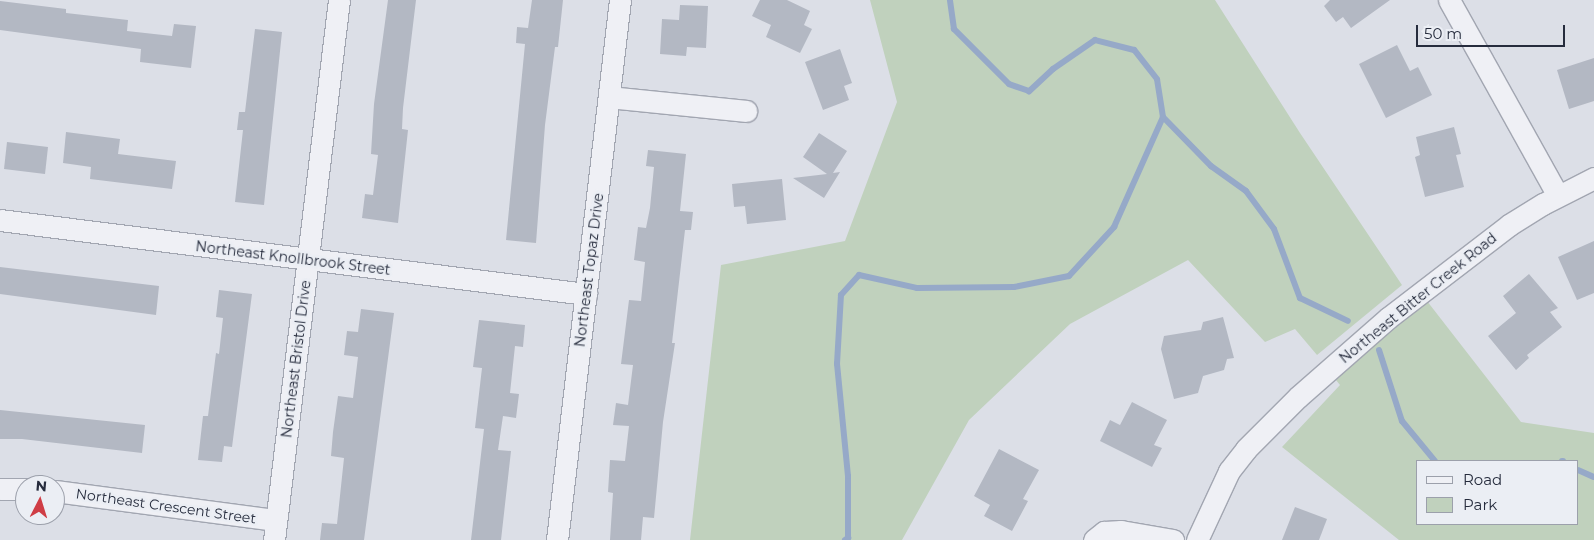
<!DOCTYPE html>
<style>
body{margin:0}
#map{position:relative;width:1594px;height:540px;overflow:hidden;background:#dcdfe7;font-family:Montserrat,sans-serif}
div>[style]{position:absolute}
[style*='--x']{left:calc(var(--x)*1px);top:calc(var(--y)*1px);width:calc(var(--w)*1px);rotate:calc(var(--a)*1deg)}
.green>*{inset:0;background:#c0d1bd}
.stream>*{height:6px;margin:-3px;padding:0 3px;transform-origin:3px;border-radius:3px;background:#96a9c8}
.building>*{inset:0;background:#b3b8c3}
.roads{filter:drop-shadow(1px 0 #a2a6b1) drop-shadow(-1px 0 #a2a6b1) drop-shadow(0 1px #a2a6b1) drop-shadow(0 -1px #a2a6b1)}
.minor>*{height:21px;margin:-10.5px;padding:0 10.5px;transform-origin:10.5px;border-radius:10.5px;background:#eff0f5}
span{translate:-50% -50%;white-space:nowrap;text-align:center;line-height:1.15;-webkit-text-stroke:5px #ebeef4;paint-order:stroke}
.street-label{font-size:14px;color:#262c3d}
.legend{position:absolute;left:1416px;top:460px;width:162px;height:65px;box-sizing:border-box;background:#ebeef4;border:1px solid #9ca0ab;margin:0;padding:6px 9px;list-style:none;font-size:15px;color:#262c3d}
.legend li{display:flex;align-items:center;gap:10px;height:25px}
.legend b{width:25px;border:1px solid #9ca0ab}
.north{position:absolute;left:15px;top:475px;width:50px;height:50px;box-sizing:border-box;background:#ebeef4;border:1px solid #9ca0ab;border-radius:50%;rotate:5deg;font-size:14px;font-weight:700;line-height:20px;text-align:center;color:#262c3d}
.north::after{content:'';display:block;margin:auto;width:18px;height:22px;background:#cf3d45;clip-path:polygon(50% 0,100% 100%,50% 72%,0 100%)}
.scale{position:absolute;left:1416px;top:25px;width:149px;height:22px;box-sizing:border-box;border:2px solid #262c3d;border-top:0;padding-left:6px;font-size:15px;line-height:18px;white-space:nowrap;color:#262c3d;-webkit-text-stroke:4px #ebeef4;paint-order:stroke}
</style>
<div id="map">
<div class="green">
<i style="clip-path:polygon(870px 0,1215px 0,1300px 133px,1402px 285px,1317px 355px,1295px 329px,1265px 342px,1188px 260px,1070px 324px,969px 420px,902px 540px,690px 540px,721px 265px,845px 241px,897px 102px)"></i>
<i style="clip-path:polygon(evenodd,1427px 301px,1521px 422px,1594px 433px,1594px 540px,1399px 540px,1282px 447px,1340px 385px,1331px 374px,1427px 301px,1418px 461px,1578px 461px,1578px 524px,1418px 524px,1418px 461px)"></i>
</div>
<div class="stream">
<i style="--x:1163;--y:117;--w:69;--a:45.6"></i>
<i style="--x:1211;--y:166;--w:43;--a:35.5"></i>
<i style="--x:1246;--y:191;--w:47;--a:53.6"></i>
<i style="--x:1274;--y:229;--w:74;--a:69.4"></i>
<i style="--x:1300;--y:298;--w:53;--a:25.6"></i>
<i style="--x:1379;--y:350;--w:75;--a:72.1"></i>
<i style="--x:1402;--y:421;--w:52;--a:50.5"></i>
<i style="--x:1562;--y:461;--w:1;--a:0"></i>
<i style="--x:1578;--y:470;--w:17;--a:24"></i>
<i style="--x:845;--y:540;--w:4;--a:-34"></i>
<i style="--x:848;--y:538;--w:62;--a:-90"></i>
<i style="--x:848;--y:476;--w:113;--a:-95.6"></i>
<i style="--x:837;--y:364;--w:69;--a:-86.7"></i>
<i style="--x:841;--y:295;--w:27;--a:-48"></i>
<i style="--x:859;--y:275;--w:59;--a:12.6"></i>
<i style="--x:917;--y:288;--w:97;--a:-0.6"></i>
<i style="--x:1014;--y:287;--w:56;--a:-11.3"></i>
<i style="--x:1069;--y:276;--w:67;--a:-47.4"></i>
<i style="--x:1114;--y:227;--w:120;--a:-66"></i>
<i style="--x:1163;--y:117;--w:38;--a:-99"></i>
<i style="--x:1157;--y:79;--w:37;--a:-128"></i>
<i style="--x:1134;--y:50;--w:40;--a:-165.6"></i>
<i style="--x:1095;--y:40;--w:51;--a:145.4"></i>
<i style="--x:1053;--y:69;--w:33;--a:137"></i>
<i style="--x:1029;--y:91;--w:21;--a:-161"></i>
<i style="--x:1009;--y:84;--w:78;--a:-135"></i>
<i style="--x:954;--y:29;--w:29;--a:-98"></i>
</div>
<div class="building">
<i style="clip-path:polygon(388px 0,416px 0,403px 108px,402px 129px,408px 130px,398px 223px,362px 218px,365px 194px,373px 195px,378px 155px,371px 154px,374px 104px)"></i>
<i style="clip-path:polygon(532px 0,563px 0,558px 47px,555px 47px,545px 125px,536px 243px,506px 240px,525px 44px,516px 43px,517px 27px,528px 28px)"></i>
<i style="clip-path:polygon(760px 0,787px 0,810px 11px,804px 25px,812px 29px,800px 53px,766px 37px,771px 25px,752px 16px)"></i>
<i style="clip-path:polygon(1330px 0,1390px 0,1351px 28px,1343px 17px,1336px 22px,1324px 6px)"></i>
<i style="clip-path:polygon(0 1px,66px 9px,66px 13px,128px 20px,127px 31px,172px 36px,174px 24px,196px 26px,191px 68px,140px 62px,141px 49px,0 30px)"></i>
<i style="clip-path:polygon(680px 5px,708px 6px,706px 48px,687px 47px,686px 56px,660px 54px,662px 19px,679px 20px)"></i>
<i style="clip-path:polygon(255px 29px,282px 32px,264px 205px,235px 202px,243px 130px,237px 130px,239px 112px,245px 112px)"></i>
<i style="clip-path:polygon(1397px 45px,1410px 71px,1418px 67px,1432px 95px,1386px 118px,1359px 64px)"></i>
<i style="clip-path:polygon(840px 49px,852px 83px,844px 86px,849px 100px,823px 110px,805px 62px)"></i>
<i style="clip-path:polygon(1594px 58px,1594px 101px,1569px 109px,1557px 70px)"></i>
<i style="clip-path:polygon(1454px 127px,1461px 154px,1456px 155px,1464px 187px,1425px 197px,1415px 157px,1420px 155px,1416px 137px)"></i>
<i style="clip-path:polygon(66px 132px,120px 139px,118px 154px,176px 161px,172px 189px,90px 179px,91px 167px,63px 163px)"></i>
<i style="clip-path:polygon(819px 133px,847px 151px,833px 173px,840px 172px,824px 198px,793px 178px,827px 174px,803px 157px)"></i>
<i style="clip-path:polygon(7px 142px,48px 147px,45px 174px,4px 169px)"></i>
<i style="clip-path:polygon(648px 150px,686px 154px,680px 211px,693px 212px,691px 230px,685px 230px,672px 343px,675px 343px,663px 422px,654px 518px,643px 517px,641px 540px,610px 540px,613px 493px,608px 492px,610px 460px,625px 461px,629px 426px,613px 425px,616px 403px,628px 405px,633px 365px,621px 364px,629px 300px,641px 301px,645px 262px,634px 260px,638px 227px,646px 228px,650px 208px,654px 167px,646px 166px)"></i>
<i style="clip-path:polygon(782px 179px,786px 220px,747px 224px,745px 206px,734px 207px,732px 184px)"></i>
<i style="clip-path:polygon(1594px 241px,1594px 293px,1577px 300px,1558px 257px)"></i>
<i style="clip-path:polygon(0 267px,159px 286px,156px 315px,0 294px)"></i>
<i style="clip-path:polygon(1529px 274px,1558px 308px,1550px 312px,1562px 327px,1527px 355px,1529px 358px,1516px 370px,1488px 336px,1516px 313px,1503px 296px)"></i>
<i style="clip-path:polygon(219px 290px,252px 294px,232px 447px,224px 446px,222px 462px,198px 460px,203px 416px,208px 416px,216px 353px,219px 354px,223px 318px,216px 317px)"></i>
<i style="clip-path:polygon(361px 309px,394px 313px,364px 540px,320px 540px,322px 523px,337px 524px,344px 458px,331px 456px,333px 432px,338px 396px,353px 398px,358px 357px,344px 355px,347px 331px,358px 332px)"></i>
<i style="clip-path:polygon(1223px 317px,1234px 358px,1227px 359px,1224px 370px,1203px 376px,1198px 393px,1174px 399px,1161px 349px,1164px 336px,1201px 330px,1203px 322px)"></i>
<i style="clip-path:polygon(479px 320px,525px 325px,523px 347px,515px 346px,510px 393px,519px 394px,516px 418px,503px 416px,498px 450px,511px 451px,501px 540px,471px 540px,484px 429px,475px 428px,482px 368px,473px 367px)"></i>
<i style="clip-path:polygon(1132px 402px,1167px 420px,1154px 445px,1162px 448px,1152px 467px,1100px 441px,1110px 420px,1120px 425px)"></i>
<i style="clip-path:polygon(0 410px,145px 425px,142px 453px,22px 439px,0 439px)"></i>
<i style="clip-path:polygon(999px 449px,1039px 470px,1023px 499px,1028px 501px,1012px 531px,984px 516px,990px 505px,974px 496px)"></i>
<i style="clip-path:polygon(1295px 507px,1327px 519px,1319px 540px,1282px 540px)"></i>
</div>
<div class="roads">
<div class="minor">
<i style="--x:1449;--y:0;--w:224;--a:60.9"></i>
<i style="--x:609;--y:97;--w:138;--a:5.8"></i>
<i style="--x:0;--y:220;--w:591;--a:7.2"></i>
<i style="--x:0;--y:489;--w:25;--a:0"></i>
<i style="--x:55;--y:491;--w:223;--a:7.5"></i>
<i style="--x:274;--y:540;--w:544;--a:-83.14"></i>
<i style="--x:557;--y:540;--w:544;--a:-83.35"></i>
<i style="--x:1094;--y:540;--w:13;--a:-39"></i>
<i style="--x:1104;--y:532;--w:17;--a:-3"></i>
<i style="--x:1121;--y:531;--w:53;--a:9.8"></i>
<i style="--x:1197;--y:540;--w:76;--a:-65.1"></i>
<i style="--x:1229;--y:471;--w:28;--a:-52"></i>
<i style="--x:1246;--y:449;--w:74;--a:-45"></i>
<i style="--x:1298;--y:397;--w:120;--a:-41.3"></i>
<i style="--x:1388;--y:318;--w:153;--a:-37.5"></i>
<i style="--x:1509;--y:225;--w:40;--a:-32"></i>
<i style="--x:1543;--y:204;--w:57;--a:-27"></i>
</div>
</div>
<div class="street-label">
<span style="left:293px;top:258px;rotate:7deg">Northeast Knollbrook Street</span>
<span style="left:589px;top:270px;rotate:-83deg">Northeast Topaz Drive</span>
<span style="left:1418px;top:298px;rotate:-39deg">Northeast Bitter Creek Road</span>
<span style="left:296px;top:359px;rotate:-83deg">Northeast Bristol Drive</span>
<span style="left:166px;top:506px;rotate:8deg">Northeast Crescent Street</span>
</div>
<ul class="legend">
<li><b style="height:6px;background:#eff0f5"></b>Road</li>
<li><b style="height:14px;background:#c0d1bd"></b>Park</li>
</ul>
<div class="north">N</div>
<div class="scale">50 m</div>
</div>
